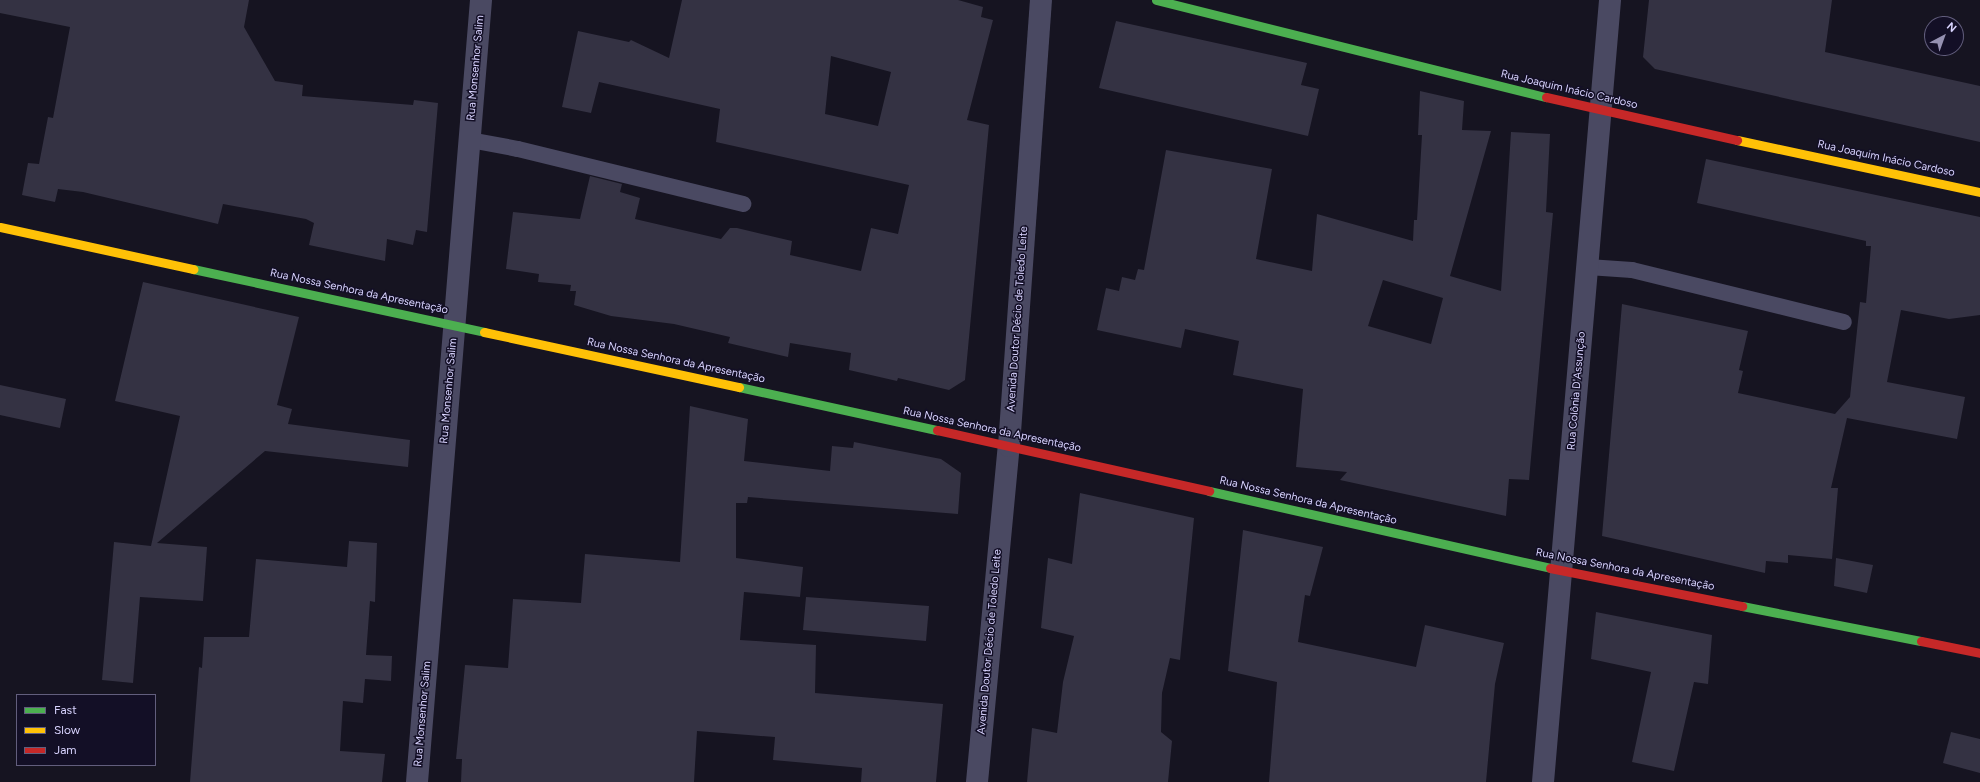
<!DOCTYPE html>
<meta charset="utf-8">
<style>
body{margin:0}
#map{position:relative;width:1980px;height:782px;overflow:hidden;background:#161421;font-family:Figtree,sans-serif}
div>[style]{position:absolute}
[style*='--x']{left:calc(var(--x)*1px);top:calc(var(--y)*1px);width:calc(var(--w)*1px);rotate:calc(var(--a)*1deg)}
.building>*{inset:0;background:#343243}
.lane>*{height:16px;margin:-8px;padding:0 8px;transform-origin:8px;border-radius:8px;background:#4a4962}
.street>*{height:22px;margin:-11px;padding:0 11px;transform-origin:11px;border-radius:11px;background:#4a4962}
.fast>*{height:9px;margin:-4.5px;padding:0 4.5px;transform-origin:4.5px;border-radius:4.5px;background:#4caf50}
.slow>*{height:9px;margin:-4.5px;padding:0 4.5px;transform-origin:4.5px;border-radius:4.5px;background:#ffc107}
.jam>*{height:9px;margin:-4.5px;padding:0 4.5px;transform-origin:4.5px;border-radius:4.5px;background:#c62828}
span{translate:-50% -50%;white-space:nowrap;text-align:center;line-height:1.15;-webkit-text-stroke:3px #130f26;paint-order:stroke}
.street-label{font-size:11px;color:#d9d4ff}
.legend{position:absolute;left:16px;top:694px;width:140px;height:72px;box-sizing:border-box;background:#130f26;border:1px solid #625e7d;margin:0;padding:5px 7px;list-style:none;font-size:12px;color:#d9d4ff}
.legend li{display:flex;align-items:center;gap:8px;height:20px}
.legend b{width:20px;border:1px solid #625e7d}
.north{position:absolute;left:1924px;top:16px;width:40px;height:40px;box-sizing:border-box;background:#130f26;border:1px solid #625e7d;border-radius:50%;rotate:41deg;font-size:11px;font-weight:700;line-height:16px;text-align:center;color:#d9d4ff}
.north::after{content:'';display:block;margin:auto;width:14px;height:18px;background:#9591b1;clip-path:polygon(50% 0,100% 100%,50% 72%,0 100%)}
</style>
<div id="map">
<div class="building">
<i style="clip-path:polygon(0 0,249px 0,244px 27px,275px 81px,303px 85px,302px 96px,413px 105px,414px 100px,438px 103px,427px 232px,416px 230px,413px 245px,387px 239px,385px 261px,309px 245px,314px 223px,306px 219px,223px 204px,218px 224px,83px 192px,58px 189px,55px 202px,22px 195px,28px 163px,39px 164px,48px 117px,53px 118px,70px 27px,0 13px)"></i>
<i style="clip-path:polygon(evenodd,682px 0,958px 0,983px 7px,981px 17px,993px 20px,967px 120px,989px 125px,965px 380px,949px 390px,898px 378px,897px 381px,849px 370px,851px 353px,790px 343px,788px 357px,728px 343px,730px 337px,674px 324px,611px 316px,574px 305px,576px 291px,570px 291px,571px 285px,538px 282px,539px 274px,506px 269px,513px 212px,580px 219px,590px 176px,622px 184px,620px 192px,640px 198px,635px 219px,721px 239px,730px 228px,737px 228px,792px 241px,790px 255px,861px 271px,871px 228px,898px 234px,909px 185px,716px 142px,720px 109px,599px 82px,591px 113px,562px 107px,578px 31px,629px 42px,631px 40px,669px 58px,682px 0,831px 56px,891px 72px,878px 126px,825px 114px,831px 56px)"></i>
<i style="clip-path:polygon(1649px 0,1832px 0,1825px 52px,1980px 86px,1980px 142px,1655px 69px,1643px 57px)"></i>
<i style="clip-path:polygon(1116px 21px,1307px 63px,1301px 85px,1319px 89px,1308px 136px,1099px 88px)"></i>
<i style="clip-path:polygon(evenodd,1420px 91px,1464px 101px,1462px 130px,1491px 131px,1450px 276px,1501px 291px,1511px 132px,1550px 134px,1546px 212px,1553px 213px,1529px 480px,1509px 479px,1506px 516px,1340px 480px,1347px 472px,1296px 467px,1303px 389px,1233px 375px,1239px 341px,1185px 329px,1181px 348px,1097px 330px,1106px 288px,1119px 291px,1122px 277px,1135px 280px,1138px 269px,1144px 270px,1166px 150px,1272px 169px,1256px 259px,1312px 271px,1317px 214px,1413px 241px,1414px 220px,1417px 220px,1422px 135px,1418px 135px,1420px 91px,1383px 280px,1443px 298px,1431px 344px,1368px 326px,1383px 280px)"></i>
<i style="clip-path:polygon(1706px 159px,1980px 217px,1980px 315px,1949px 319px,1901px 310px,1887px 382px,1965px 397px,1957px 439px,1847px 418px,1831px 488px,1838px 488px,1832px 559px,1788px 555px,1788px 563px,1766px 561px,1765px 573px,1602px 536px,1622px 304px,1748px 331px,1739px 370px,1743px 371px,1738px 393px,1835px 414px,1850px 397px,1860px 302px,1866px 303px,1871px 246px,1866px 246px,1866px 241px,1697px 203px)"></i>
<i style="clip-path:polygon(143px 282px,299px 317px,277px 405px,292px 409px,288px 424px,410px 440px,408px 467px,265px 451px,157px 543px,207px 547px,203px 601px,140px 597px,133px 683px,102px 680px,114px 542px,151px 546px,180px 416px,115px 401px)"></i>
<i style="clip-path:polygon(0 385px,66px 399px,60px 428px,0 415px)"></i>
<i style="clip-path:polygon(690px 406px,748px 419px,744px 461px,830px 471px,832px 446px,853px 448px,854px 442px,941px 459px,961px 473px,958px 514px,748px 497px,747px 503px,736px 503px,736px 558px,803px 567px,800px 597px,744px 592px,740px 640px,816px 645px,815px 693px,943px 704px,936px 782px,861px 782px,862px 768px,773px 760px,775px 737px,697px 731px,694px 782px,461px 782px,462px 759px,456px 759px,465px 665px,508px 668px,513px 599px,581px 603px,585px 554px,680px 562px)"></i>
<i style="clip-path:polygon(1080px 493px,1194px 518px,1180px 660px,1170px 658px,1162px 693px,1161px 732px,1172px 741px,1168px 782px,1027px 782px,1032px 728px,1057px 733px,1063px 682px,1074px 636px,1041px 628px,1048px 558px,1072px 564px)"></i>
<i style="clip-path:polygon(1243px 530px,1323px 547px,1310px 596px,1305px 595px,1298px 642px,1416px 667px,1425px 625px,1504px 643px,1495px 684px,1486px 782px,1269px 782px,1277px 682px,1228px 671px)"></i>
<i style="clip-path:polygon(349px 541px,377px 543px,375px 602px,370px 601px,366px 655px,392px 656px,391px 681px,365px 679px,363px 703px,343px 701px,340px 751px,385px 754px,382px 782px,190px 782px,199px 667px,202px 668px,204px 637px,249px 637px,256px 559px,347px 567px)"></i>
<i style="clip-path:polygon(1836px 558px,1873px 565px,1867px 593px,1834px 586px)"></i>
<i style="clip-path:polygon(806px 597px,929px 606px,926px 641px,803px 630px)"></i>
<i style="clip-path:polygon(1596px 612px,1712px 635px,1708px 684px,1694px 682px,1674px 771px,1632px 762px,1651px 672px,1591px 659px)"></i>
<i style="clip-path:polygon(1951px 732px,1980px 739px,1980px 773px,1943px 763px)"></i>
</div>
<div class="lane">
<i style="--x:470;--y:140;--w:49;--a:10.6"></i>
<i style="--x:518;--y:149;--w:232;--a:13.7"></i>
<i style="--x:1588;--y:267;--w:44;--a:3.9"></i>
<i style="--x:1632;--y:270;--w:218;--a:13.8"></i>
</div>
<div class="street">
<i style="--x:417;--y:782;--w:785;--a:-85.32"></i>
<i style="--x:977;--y:782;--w:338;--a:-84.6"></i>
<i style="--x:1009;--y:446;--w:447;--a:-85.9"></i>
<i style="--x:1543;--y:782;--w:785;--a:-85.1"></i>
</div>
<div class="fast">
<i style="--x:1156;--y:0;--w:402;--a:14"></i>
<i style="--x:193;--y:269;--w:298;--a:12.2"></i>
<i style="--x:739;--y:387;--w:203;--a:12.3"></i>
<i style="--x:1209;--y:491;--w:350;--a:12.7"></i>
<i style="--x:1742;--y:606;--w:182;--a:11.1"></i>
</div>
<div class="slow">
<i style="--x:1737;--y:140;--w:249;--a:12.1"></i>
<i style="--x:0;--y:227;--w:198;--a:12.3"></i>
<i style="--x:484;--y:332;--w:261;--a:12.2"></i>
</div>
<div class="jam">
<i style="--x:1546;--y:97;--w:196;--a:12.7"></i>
<i style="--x:937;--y:430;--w:279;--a:12.6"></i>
<i style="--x:1550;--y:568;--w:196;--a:11.2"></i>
<i style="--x:1921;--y:641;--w:60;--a:11.5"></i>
</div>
<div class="street-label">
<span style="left:476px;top:68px;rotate:-85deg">Rua Monsenhor Salim</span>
<span style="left:1569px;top:90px;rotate:13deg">Rua Joaquim Inácio Cardoso</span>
<span style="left:1886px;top:159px;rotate:12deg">Rua Joaquim Inácio Cardoso</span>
<span style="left:359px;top:292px;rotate:12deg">Rua Nossa Senhora da Apresentação</span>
<span style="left:1018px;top:319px;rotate:-86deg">Avenida Doutor Décio de Toledo Leite</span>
<span style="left:676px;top:361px;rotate:12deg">Rua Nossa Senhora da Apresentação</span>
<span style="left:449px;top:391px;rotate:-85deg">Rua Monsenhor Salim</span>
<span style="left:1577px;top:391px;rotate:-85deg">Rua Colônia D'Assunção</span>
<span style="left:992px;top:430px;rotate:12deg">Rua Nossa Senhora da Apresentação</span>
<span style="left:1308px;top:501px;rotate:13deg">Rua Nossa Senhora da Apresentação</span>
<span style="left:1625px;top:570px;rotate:11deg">Rua Nossa Senhora da Apresentação</span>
<span style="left:990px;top:642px;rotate:-85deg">Avenida Doutor Décio de Toledo Leite</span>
<span style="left:423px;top:714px;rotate:-85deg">Rua Monsenhor Salim</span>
</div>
<ul class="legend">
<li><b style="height:5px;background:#4caf50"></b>Fast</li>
<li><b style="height:5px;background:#ffc107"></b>Slow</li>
<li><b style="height:5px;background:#c62828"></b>Jam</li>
</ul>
<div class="north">N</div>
</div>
